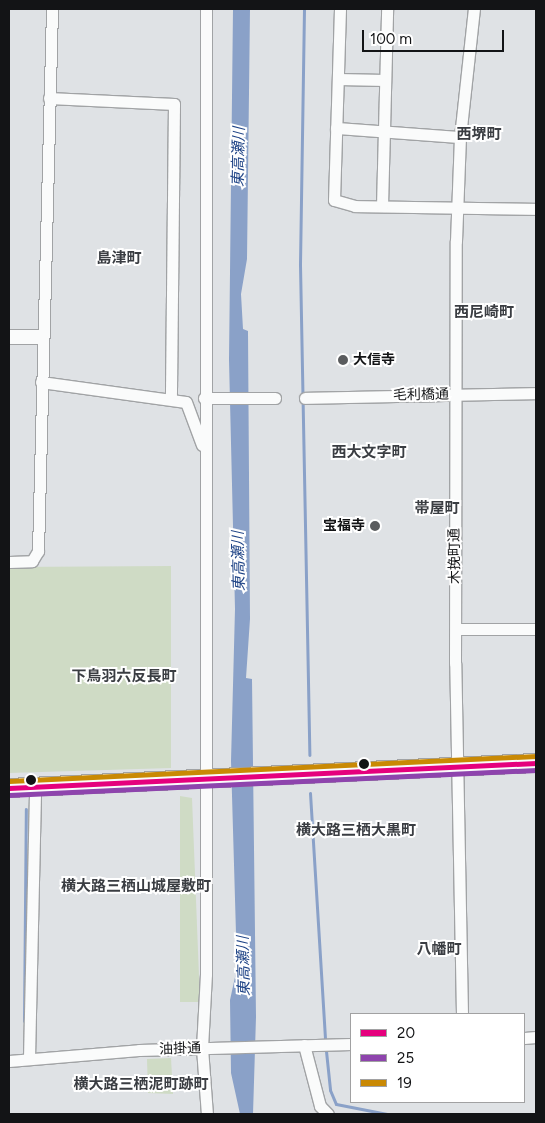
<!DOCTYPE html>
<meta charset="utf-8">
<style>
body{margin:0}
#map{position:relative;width:545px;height:1123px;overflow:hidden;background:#dfe2e5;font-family:Figtree,"Noto Sans JP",sans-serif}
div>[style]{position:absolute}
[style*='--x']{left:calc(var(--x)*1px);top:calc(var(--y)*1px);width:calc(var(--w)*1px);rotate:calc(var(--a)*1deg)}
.green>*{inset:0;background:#cfdbc5}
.water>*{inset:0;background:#8aa1c8}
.stream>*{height:3px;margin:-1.5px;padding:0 1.5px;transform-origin:1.5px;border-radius:1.5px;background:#8aa1c8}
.roads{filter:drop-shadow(1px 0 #a1a3a5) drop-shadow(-1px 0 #a1a3a5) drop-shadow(0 1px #a1a3a5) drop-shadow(0 -1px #a1a3a5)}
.minor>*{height:11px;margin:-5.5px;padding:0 5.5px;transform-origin:5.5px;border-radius:5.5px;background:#fafbfb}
.tertiary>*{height:14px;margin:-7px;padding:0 7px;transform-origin:7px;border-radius:7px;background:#fafbfb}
.primary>*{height:18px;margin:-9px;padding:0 9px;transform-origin:9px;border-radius:9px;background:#fafbfb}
.bus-1>*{height:5px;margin:-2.5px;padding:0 2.5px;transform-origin:2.5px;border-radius:2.5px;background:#e5007d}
.bus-2>*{height:5px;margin:-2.5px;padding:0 2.5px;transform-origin:2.5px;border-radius:2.5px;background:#8e44ad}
.bus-3>*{height:5px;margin:-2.5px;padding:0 2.5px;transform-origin:2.5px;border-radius:2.5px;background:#c98904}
.dots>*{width:14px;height:14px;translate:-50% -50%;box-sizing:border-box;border:2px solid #fff;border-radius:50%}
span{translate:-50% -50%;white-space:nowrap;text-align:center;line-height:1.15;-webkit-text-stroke:4px #fff;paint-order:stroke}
.poi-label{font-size:14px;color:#131416;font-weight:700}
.left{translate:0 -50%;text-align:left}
.right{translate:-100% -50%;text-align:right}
.street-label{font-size:14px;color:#131416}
.neighbourhood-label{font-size:15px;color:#3a3d42;font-weight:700}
.water-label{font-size:15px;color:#1e4386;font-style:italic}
.frame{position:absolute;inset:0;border:10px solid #131416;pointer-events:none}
.legend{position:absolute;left:350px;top:1013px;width:175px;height:90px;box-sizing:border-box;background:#fff;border:1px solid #a1a1a2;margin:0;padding:6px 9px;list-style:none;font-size:15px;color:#131416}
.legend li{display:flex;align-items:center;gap:10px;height:25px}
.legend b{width:25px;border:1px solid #a1a1a2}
.scale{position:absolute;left:362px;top:30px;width:142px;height:22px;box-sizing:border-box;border:2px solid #131416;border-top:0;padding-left:6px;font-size:15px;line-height:18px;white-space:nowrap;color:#131416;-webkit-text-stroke:4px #fff;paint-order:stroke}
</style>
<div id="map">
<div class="green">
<i style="clip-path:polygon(171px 566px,171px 768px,9px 773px,9px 567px)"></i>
<i style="clip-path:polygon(180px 796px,192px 798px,200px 1002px,180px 1002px)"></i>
<i style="clip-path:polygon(171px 1058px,173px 1094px,148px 1093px,147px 1059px)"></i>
</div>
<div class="water">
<i style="clip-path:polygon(233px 9px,250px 9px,247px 259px,241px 294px,243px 329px,248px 331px,250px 619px,246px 678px,252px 679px,256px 1017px,253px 1114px,240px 1114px,231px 1073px,230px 1000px,237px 968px,231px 761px,235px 609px,229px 360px)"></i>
</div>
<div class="stream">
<i style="--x:304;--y:9;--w:256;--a:90.9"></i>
<i style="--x:300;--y:265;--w:490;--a:88.9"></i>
<i style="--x:310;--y:793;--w:247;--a:86.5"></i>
<i style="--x:24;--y:1021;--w:212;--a:-89.5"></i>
<i style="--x:326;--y:1051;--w:39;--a:84"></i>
<i style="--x:330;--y:1090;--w:15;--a:67"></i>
<i style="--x:336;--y:1104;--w:52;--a:11.1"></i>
</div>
<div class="roads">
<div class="minor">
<i style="--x:206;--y:9;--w:965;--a:90"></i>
<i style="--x:206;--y:974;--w:74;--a:93.1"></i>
<i style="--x:202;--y:1048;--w:66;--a:85.7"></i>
<i style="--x:340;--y:9;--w:191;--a:91.8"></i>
<i style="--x:334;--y:200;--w:22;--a:16"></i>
<i style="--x:355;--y:206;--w:181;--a:0.9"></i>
<i style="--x:338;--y:79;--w:47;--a:1.2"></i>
<i style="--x:49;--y:98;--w:125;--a:2.7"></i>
<i style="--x:174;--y:104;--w:294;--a:90.6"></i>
<i style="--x:336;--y:128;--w:124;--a:4.2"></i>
<i style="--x:382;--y:206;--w:197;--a:-88.5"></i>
<i style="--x:41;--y:382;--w:146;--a:7.9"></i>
<i style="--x:186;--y:402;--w:46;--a:69.6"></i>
<i style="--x:204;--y:398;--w:71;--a:0"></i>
<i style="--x:305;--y:398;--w:231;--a:-1.2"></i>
<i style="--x:9;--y:562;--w:23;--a:-2"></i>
<i style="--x:32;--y:561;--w:12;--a:-59"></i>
<i style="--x:38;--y:551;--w:542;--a:-88.52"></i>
<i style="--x:456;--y:629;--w:80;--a:0"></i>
<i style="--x:462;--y:1014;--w:351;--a:-91.1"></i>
<i style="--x:455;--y:663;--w:422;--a:-89.9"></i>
<i style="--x:456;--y:241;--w:104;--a:-87.8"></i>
<i style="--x:460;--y:137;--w:129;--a:-83.8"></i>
<i style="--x:524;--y:1038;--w:12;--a:-5"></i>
<i style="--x:304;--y:1045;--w:63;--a:75.3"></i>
<i style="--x:320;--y:1106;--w:11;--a:45"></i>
<i style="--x:29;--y:1058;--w:271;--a:-88.7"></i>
<i style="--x:9;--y:1061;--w:130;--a:-4.8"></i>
<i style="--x:139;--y:1050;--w:212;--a:-1.6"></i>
</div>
<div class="tertiary">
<i style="--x:9;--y:337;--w:33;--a:0"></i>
</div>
<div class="primary">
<i style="--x:9;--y:788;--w:528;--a:-2.72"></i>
</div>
</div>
<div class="bus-1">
<i style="--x:9;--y:788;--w:528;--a:-2.72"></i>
</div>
<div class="bus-2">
<i style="--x:9;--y:795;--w:528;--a:-2.72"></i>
</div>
<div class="bus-3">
<i style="--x:9;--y:781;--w:528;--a:-2.72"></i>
</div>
<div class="dots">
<i style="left:343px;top:360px;background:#5a5c5e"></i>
<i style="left:375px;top:526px;background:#5a5c5e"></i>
<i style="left:364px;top:764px;background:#131416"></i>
<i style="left:31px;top:780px;background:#131416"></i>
</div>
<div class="poi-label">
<span class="left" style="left:353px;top:360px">大信寺</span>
<span class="right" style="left:365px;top:526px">宝福寺</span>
</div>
<div class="street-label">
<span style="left:421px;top:395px;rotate:-1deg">毛利橋通</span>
<span style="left:455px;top:556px;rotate:-91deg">木挽町通</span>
<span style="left:180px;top:1049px;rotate:-2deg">油掛通</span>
</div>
<div class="neighbourhood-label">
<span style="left:479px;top:135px">西堺町</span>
<span style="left:119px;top:259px">島津町</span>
<span style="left:484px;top:313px">西尼崎町</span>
<span style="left:369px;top:453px">西大文字町</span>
<span style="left:437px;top:509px">帯屋町</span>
<span style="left:124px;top:677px">下鳥羽六反長町</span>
<span style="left:356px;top:831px">横大路三栖大黒町</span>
<span style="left:136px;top:887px">横大路三栖山城屋敷町</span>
<span style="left:439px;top:950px">八幡町</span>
<span style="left:141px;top:1085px">横大路三栖泥町跡町</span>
</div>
<div class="water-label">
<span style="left:239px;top:157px;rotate:-89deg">東高瀬川</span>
<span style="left:239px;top:561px;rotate:-91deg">東高瀬川</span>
<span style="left:244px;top:966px;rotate:-91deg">東高瀬川</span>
</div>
<div class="frame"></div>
<ul class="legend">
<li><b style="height:6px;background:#e5007d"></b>20</li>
<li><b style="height:6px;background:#8e44ad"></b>25</li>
<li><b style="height:6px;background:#c98904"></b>19</li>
</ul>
<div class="scale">100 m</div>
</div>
